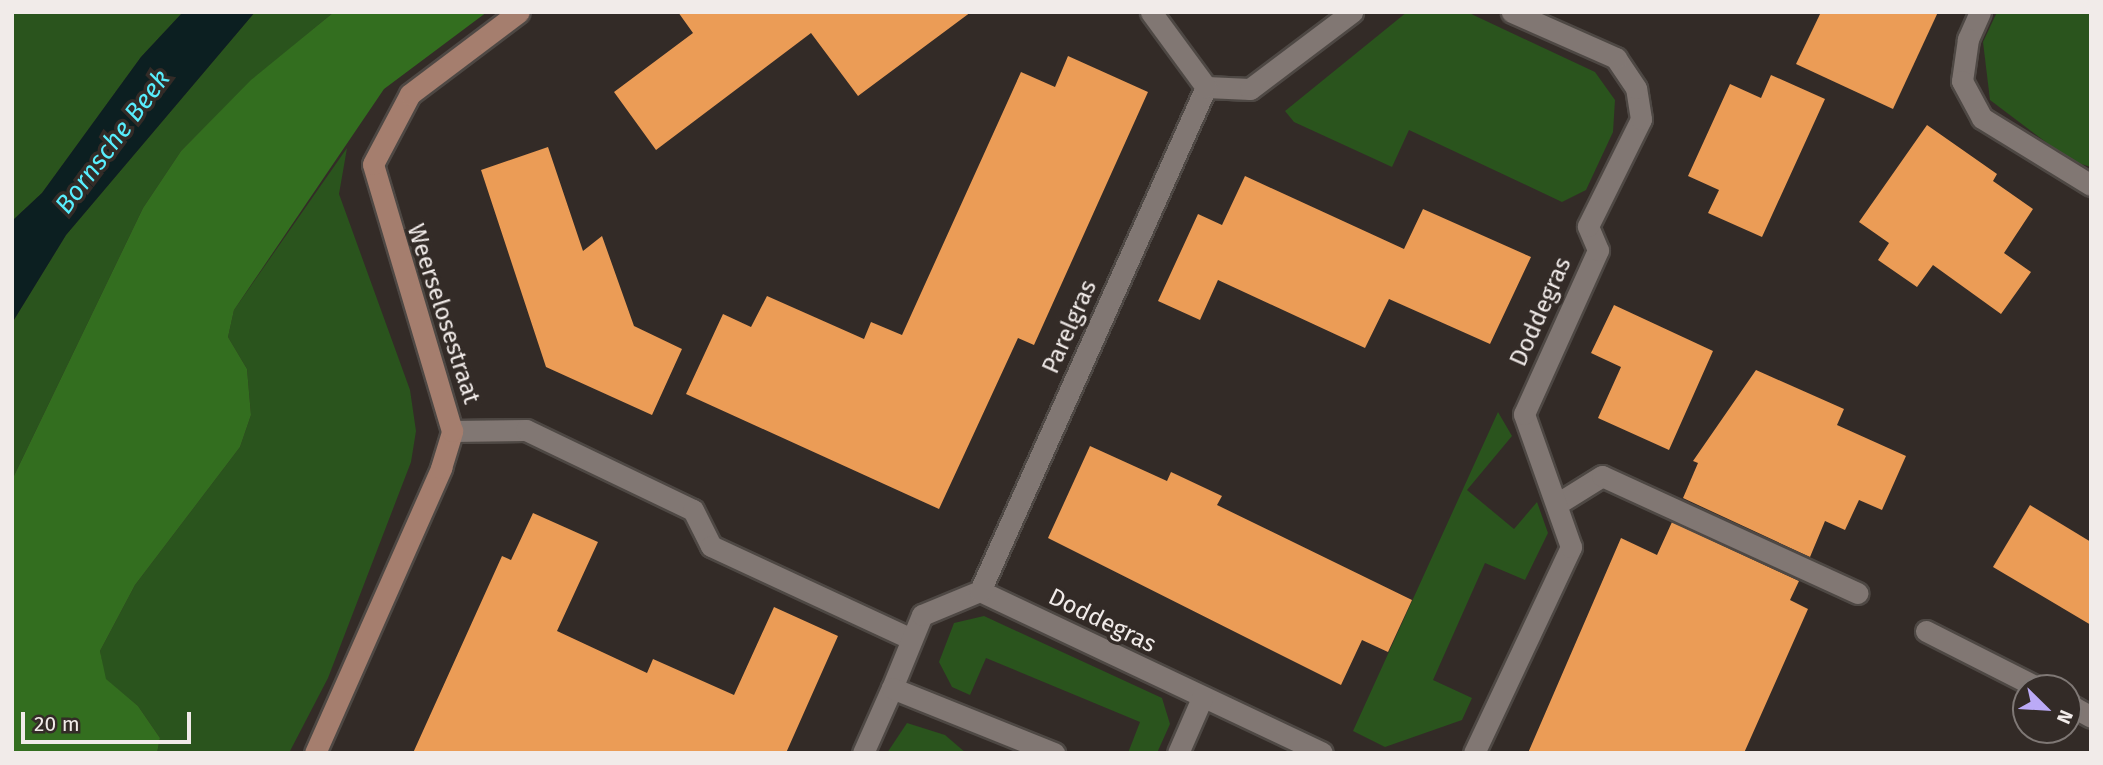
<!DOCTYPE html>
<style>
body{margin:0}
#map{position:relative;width:2103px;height:765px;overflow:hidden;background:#332b27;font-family:"Fira Sans",sans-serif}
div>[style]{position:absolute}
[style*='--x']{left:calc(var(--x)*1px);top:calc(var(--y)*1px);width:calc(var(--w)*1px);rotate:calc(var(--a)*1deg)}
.green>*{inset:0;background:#2a541d}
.forest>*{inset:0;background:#336e1f}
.water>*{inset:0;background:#0c1f21}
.building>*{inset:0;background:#eb9c56}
.roads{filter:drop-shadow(2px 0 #4e4844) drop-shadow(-2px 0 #4e4844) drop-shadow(0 2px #4e4844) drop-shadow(0 -2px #4e4844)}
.street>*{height:21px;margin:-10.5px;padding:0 10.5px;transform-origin:10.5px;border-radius:10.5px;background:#817773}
.secondary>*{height:21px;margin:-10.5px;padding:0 10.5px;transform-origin:10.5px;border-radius:10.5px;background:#a57e6e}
span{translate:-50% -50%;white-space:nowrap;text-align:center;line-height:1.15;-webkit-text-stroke:7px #332b27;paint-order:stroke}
.street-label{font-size:24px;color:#f1ebe9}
.water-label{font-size:26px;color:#58eefd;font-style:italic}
.frame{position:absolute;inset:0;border:14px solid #f1ebe9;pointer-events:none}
.north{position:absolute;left:2012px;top:674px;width:70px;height:70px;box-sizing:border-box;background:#332b27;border:2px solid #7f7875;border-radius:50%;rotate:114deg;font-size:19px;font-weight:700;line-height:28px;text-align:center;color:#f1ebe9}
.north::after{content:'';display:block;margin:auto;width:24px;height:32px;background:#bbaaf6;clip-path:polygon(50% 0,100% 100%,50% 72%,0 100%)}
.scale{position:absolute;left:21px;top:712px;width:170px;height:32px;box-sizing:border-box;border:4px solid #f1ebe9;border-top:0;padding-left:9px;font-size:21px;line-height:24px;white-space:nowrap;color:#f1ebe9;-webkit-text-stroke:5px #332b27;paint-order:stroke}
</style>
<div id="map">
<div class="green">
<i style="clip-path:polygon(12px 12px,183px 12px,141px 57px,42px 193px,12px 221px)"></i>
<i style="clip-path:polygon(255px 12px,334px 12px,252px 80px,181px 151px,143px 208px,12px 480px,12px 323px,66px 235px)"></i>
<i style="clip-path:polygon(1407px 12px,1467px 12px,1595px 72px,1615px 100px,1613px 132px,1586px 190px,1562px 202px,1409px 130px,1392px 167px,1294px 122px,1285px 111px)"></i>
<i style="clip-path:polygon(1997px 12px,2091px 12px,2091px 167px,2071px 161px,1990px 100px,1983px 42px)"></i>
<i style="clip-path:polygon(347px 148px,339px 194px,410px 390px,416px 431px,411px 462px,328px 678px,289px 753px,157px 753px,160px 738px,138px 706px,105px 679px,100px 651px,135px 585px,240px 447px,251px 415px,247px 369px,228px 337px,234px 310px)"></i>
<i style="clip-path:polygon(1498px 412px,1512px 436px,1467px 490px,1514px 529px,1537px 502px,1548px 533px,1525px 580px,1485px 563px,1433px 680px,1472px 698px,1462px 720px,1385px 747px,1353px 731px)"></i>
<i style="clip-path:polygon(984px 616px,1162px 698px,1170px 724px,1157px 753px,1128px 753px,1140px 722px,986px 658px,970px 695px,952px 687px,939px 662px,954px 623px)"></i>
<i style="clip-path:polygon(907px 723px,945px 735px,966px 753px,887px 753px)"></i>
</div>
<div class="forest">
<i style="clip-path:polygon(334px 12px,487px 12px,384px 89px,234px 310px,228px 337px,247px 369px,251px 415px,240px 447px,135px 585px,100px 651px,106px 679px,138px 706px,160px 738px,157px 753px,12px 753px,12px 480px,143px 208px,181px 151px,251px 80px)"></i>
</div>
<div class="water">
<i style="clip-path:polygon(183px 12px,255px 12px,66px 235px,12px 323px,12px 221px,42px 193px,141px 57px)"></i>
</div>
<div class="building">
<i style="clip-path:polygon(678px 12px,971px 12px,858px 96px,811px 33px,656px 150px,614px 92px,693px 33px)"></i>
<i style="clip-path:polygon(1821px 12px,1938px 12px,1893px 109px,1796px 64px)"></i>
<i style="clip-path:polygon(1068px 56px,1148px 92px,1034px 345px,1018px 338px,939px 509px,686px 394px,723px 314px,751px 327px,767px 296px,864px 339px,871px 322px,902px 335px,1021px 72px,1055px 87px)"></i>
<i style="clip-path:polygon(1771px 75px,1825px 99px,1762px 237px,1708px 213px,1719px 190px,1688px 176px,1730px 84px,1761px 98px)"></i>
<i style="clip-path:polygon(1927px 125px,1997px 174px,1993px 181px,2033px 209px,2004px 253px,2031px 272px,2001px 314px,1933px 265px,1917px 287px,1878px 260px,1889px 243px,1859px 222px)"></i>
<i style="clip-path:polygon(548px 147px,583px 251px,602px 236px,634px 326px,682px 349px,652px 415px,546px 367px,481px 170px)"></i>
<i style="clip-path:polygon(1245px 176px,1404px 249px,1423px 209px,1531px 257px,1490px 344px,1389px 299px,1365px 348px,1218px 280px,1200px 320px,1158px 301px,1198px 214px,1222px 225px)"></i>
<i style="clip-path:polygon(1614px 305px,1713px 351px,1669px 450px,1598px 418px,1621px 367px,1591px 353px)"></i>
<i style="clip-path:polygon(1756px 370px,1844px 409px,1837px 425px,1906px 456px,1882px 510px,1859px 500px,1845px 530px,1825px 521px,1810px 557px,1683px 498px,1698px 463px,1693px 461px)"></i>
<i style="clip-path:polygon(1090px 446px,1167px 481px,1171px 472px,1222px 496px,1217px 505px,1412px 600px,1388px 652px,1362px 640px,1341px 685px,1048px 538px)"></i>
<i style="clip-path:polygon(2030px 505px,2091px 542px,2091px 625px,1993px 567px)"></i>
<i style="clip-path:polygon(533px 513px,598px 542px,557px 631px,647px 673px,653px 659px,734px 695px,774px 607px,838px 636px,786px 753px,413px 753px,502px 556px,511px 560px)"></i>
<i style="clip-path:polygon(1672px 522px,1799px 581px,1790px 600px,1808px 609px,1744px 753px,1528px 753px,1621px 538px,1657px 555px)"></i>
</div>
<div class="roads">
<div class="street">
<i style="--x:1980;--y:12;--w:30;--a:114"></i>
<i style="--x:1968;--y:39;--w:42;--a:98.1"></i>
<i style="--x:1962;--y:81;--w:42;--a:61.6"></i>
<i style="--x:1982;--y:118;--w:128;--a:31.6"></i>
<i style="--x:1206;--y:87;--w:44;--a:2.6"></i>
<i style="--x:1250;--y:89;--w:128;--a:-37"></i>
<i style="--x:452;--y:431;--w:74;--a:-0.8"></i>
<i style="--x:526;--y:430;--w:185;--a:25.6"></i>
<i style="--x:693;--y:510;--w:40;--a:63.4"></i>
<i style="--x:711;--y:546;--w:221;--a:24.9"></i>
<i style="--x:1557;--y:504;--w:53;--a:-31.9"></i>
<i style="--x:1602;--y:476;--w:281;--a:24.6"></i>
<i style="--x:980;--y:591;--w:378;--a:25.3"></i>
<i style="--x:1926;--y:631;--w:127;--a:26.8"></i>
<i style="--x:892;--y:688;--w:79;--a:-67.7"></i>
<i style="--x:922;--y:615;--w:63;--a:-22.5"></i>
<i style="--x:980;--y:591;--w:552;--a:-65.85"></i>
<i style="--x:1206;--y:87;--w:93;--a:-126.3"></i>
<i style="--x:2068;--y:704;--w:26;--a:29"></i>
<i style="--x:863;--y:753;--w:71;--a:-66"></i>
<i style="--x:892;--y:688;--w:175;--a:21.9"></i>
<i style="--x:1178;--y:753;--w:60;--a:-66.4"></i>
<i style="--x:1474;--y:753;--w:228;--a:-64.8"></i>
<i style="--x:1571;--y:547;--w:141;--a:-109.5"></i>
<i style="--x:1524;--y:414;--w:180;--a:-65.7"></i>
<i style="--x:1598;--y:250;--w:26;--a:-113"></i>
<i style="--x:1588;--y:226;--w:119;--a:-63.6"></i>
<i style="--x:1641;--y:119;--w:31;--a:-99"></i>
<i style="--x:1636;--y:88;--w:36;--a:-124"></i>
<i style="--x:1616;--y:58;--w:114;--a:-156.1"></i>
</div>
<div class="secondary">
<i style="--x:315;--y:753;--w:312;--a:-66.1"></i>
<i style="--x:441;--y:468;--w:39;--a:-73"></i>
<i style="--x:452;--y:431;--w:278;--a:-106.5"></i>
<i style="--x:373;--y:164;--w:79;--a:-62.1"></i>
<i style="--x:410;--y:94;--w:136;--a:-37"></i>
</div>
</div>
<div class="street-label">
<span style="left:1541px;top:312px;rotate:-66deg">Doddegras</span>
<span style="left:443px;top:314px;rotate:72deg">Weerselosestraat</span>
<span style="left:1070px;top:327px;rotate:-66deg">Parelgras</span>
<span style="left:1102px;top:621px;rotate:26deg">Doddegras</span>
</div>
<div class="water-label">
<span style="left:113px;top:142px;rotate:-53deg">Bornsche Beek</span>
</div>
<div class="frame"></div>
<div class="north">N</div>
<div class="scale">20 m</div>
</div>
